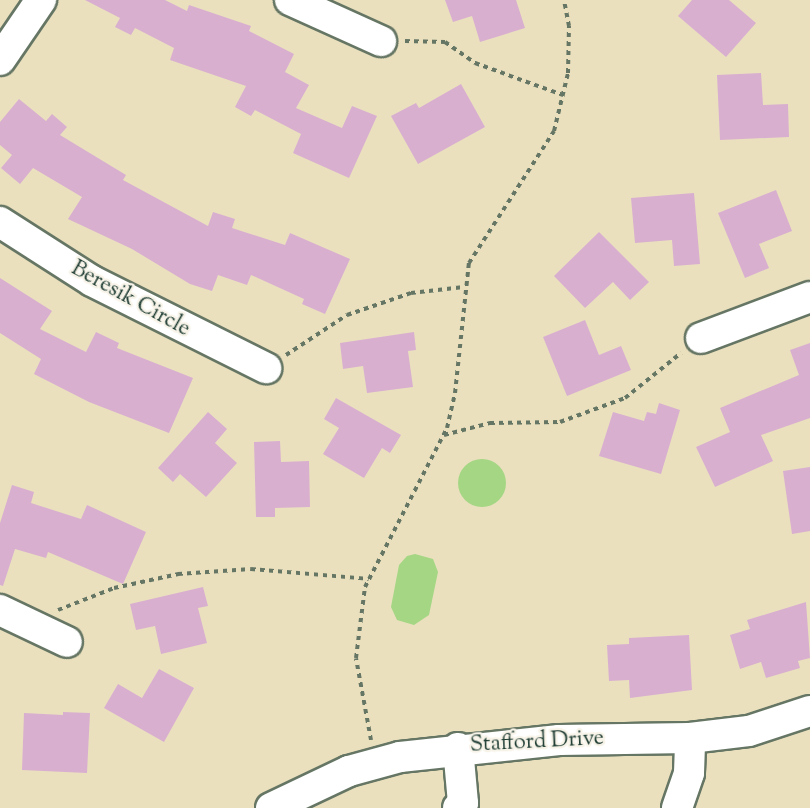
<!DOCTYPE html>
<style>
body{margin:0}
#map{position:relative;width:810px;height:808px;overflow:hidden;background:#eae0be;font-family:"Sorts Mill Goudy",serif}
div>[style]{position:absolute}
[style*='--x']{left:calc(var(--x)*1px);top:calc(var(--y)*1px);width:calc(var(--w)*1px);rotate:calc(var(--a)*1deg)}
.green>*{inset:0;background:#a4d684}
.round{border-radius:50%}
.building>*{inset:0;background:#d9afd0}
.path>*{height:4px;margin-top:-2px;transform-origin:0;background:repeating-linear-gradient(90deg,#667664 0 4.5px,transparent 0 9px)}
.roads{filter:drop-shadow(2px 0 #667664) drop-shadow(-2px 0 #667664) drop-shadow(0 2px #667664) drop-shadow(0 -2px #667664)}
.minor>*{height:30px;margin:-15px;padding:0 15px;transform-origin:15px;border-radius:15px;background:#fff}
span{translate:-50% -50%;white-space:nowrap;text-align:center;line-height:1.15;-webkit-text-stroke:4.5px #f7f3e8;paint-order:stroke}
.street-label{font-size:22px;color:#1f3d34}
</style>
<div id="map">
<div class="green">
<i class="round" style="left:458px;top:459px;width:48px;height:48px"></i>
<i style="clip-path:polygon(415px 554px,433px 559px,438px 572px,429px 615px,414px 625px,397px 620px,391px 607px,399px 565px,407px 556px)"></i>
</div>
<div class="building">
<i style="clip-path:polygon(85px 0,165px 0,187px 11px,189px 5px,251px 26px,249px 31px,294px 54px,285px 72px,309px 85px,296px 108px,342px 128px,352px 106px,377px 116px,349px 178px,293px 153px,301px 134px,255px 110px,251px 116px,235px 107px,246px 86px,170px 60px,174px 48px,135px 28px,131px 35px,115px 27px,120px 18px)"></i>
<i style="clip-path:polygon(445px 0,516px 0,525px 28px,480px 42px,472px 16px,453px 22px)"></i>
<i style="clip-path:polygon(692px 0,729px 0,756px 23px,726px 57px,678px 16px)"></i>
<i style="clip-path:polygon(761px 73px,763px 105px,788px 104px,789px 137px,720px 140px,717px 75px)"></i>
<i style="clip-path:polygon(461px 84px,485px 127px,418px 164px,391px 116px,416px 103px,419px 108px)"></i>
<i style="clip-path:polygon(19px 99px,46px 121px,52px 114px,67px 127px,60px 135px,126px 175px,123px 180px,208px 226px,213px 212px,235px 219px,232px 228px,285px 245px,290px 233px,350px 259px,325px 314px,302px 304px,304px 299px,251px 275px,247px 285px,218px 275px,212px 291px,190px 284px,132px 249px,68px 219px,82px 197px,33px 168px,20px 184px,1px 168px,12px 155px,0 145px,0 122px)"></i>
<i style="clip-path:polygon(776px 190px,792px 231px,759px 244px,769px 268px,745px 278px,718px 213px)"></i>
<i style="clip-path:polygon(694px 193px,700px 264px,674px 266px,672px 240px,635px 243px,631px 198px)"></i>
<i style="clip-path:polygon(599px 232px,649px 282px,630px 300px,613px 282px,585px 308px,554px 276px)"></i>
<i style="clip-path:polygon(0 278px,52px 311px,40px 329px,86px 352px,96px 332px,119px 343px,117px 348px,193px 378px,169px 433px,89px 402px,34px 374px,41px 359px,0 333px)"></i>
<i style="clip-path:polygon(585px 320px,599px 355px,621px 346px,631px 370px,567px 396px,543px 337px)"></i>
<i style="clip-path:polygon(414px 332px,416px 350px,408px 351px,413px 387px,367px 393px,363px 366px,343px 369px,340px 343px)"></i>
<i style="clip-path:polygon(810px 343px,810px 418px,761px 435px,773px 461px,715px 487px,696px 447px,730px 432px,720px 408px,799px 375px,790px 350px)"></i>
<i style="clip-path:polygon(336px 398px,401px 435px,390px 453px,382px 448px,364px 478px,323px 454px,339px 428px,324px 419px)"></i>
<i style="clip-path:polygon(659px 403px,680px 410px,661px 474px,599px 456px,613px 412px,644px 421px,647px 412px,656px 414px)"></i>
<i style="clip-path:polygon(208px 412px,227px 429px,215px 443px,237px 463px,206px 497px,180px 474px,173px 482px,158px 468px)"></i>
<i style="clip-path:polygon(280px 441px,281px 462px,309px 461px,310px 507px,275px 508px,275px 517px,256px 517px,254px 442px)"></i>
<i style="clip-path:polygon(810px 467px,810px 531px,792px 534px,783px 471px)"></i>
<i style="clip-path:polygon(12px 485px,34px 492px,31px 503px,81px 519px,87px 505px,146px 532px,123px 584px,48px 552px,46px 558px,15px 549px,3px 586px,0 585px,0 523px)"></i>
<i style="clip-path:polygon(203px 587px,208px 606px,198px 608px,207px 643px,161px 654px,155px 626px,136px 630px,130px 604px)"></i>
<i style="clip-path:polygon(806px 602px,810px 658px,798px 661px,800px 668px,766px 678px,761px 662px,740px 669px,730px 635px,750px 629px,747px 620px)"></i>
<i style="clip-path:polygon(689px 635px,692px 690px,630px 698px,629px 680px,609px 681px,607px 645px,629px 644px,629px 638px)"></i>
<i style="clip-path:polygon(159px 669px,194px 688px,164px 742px,104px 708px,118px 684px,142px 698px)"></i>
<i style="clip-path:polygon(63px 712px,90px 713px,87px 773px,22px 770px,24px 713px,63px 715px)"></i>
</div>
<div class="path">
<i style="--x:405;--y:41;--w:40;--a:1.4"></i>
<i style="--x:445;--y:42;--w:37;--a:35"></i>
<i style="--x:475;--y:63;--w:94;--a:20"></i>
<i style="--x:286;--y:355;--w:73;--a:-33.3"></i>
<i style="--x:347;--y:315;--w:68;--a:-19"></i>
<i style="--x:411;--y:293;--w:53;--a:-6.5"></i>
<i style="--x:444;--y:435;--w:48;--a:-14.6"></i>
<i style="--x:490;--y:423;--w:70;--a:-0.8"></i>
<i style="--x:560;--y:422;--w:69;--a:-20.3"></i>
<i style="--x:625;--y:398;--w:72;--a:-38.8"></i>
<i style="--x:58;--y:610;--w:60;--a:-21.4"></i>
<i style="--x:114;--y:588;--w:66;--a:-12.3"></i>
<i style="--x:178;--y:574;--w:73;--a:-3.9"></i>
<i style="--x:251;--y:569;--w:118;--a:4.8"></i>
<i style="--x:371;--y:740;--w:83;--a:-100.4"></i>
<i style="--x:356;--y:658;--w:72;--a:-82.8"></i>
<i style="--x:365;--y:587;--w:179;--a:-62.7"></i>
<i style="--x:447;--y:428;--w:36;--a:-77"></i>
<i style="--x:455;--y:393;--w:131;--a:-83.9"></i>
<i style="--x:469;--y:263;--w:157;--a:-57.2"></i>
<i style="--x:554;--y:131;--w:60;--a:-76.4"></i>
<i style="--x:568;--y:73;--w:47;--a:-88.8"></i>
<i style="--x:569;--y:26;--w:26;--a:-101"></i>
</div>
<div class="roads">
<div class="minor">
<i style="--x:290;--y:0;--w:100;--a:24.3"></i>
<i style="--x:0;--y:60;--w:73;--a:-55.7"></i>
<i style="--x:0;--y:222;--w:109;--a:32.7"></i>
<i style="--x:92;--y:281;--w:195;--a:26.6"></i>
<i style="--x:701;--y:338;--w:116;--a:-20.6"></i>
<i style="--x:0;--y:610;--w:74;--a:25.5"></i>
<i style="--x:458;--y:748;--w:55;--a:84.8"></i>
<i style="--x:463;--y:803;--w:7;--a:135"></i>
<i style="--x:271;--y:808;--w:86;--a:-25.4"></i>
<i style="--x:349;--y:771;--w:53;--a:-15.4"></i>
<i style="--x:400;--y:757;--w:160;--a:-6.1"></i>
<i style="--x:559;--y:740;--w:131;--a:-0.9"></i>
<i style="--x:690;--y:738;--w:59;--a:-6.8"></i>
<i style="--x:749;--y:731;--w:64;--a:-18.2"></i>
<i style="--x:677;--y:808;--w:37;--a:-71"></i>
<i style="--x:689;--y:773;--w:35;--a:-88"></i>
</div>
</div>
<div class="street-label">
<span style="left:130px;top:300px;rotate:29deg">Beresik Circle</span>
<span style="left:537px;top:743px;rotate:-3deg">Stafford Drive</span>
</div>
</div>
